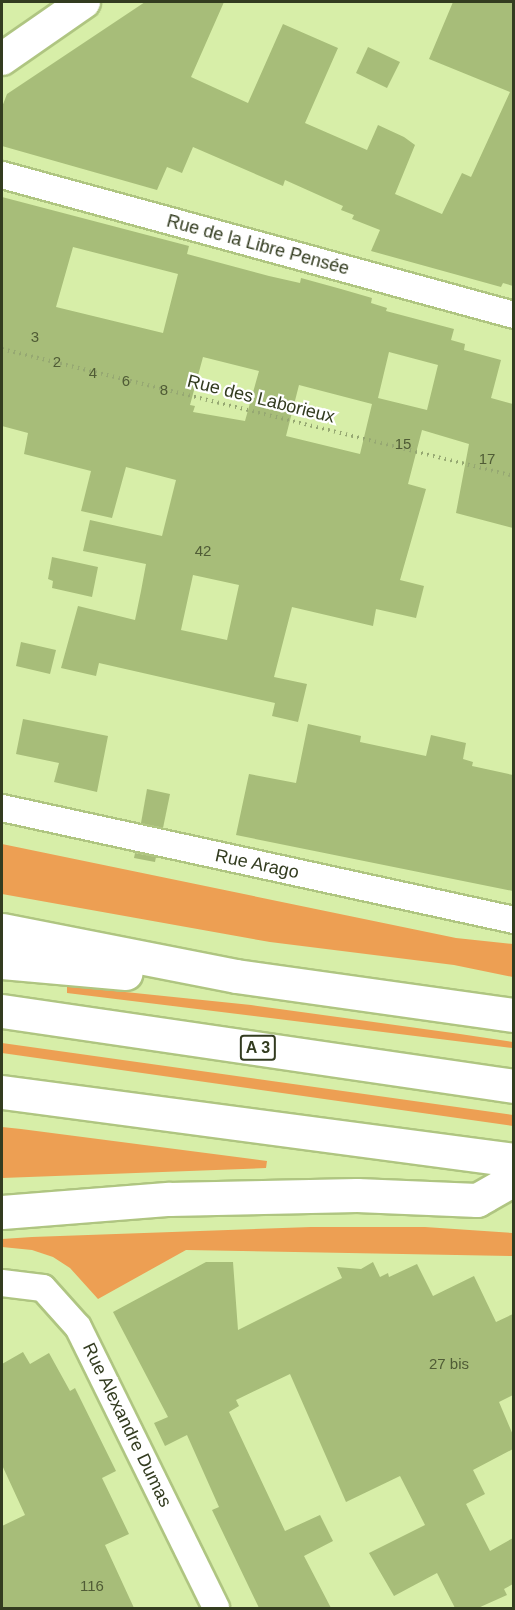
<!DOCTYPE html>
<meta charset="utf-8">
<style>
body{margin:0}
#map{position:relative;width:515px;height:1610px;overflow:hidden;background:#d7eea8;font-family:Arial,sans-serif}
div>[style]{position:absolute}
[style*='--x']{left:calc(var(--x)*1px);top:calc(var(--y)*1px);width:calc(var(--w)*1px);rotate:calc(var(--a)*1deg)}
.green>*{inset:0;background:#ed9f53}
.building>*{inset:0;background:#a7bd79}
.path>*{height:4px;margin-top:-2px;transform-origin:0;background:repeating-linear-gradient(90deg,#96a872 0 1.5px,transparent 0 6px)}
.roads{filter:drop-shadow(2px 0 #afc581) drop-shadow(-2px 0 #afc581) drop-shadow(0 2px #afc581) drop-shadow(0 -2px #afc581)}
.minor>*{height:26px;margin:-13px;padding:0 13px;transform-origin:13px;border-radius:13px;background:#fff}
.tertiary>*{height:32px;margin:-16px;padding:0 16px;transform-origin:16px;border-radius:16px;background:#fff}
.motorway>*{height:33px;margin:-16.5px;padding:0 16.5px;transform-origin:16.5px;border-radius:16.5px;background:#fff}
span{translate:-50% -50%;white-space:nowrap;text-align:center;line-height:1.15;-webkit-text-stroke:4.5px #fff;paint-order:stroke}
.number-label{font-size:15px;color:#505c36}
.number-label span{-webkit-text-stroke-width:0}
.shield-label span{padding:2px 4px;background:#fff;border:2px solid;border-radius:4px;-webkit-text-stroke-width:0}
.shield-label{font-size:16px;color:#333c20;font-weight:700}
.street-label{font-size:18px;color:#333c20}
.frame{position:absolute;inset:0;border:3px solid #333c20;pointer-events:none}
</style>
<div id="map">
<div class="green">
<i style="clip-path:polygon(2px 844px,456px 938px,513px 944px,513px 977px,454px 965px,270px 942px,2px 894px)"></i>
<i style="clip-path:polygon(67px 986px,251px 1005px,460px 1034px,513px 1042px,513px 1048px,67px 993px)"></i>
<i style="clip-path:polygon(2px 1043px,513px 1115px,513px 1126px,2px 1053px)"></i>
<i style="clip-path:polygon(2px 1127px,21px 1129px,267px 1161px,266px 1168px,2px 1178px)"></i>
<i style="clip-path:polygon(311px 1227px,425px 1227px,513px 1233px,513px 1256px,186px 1250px,98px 1299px,70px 1268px,53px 1257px,32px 1250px,2px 1247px,2px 1239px,32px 1237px)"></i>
</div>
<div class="building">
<i style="clip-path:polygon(145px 2px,224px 2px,191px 77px,248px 103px,283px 24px,338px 48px,305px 123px,367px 150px,378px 125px,404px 137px,415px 145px,395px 194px,442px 214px,462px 173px,471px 177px,510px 92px,429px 59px,453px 2px,513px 2px,513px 286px,503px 283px,501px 287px,371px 251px,380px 230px,352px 219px,354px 215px,341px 210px,343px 206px,285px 180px,283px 186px,193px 147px,182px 173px,167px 167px,157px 190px,2px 146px,2px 107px,7px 94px)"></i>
<i style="clip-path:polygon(368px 47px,400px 62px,387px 88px,356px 73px)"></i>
<i style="clip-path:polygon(evenodd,2px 197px,189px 246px,187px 254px,269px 276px,300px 283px,301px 278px,341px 289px,372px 298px,371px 303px,387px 308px,386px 311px,454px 329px,451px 340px,465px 344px,464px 350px,501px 360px,491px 398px,513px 404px,513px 528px,456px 513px,469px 444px,422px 430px,408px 484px,426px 489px,400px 580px,424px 586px,416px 618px,376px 609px,373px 626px,292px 607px,274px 677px,307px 684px,298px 722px,272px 716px,275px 703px,99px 663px,96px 676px,61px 668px,78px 606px,135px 620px,141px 591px,146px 564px,83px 551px,90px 520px,162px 536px,176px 480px,126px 467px,112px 518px,81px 511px,91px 471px,24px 454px,28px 433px,2px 426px,2px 197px,73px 247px,178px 274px,163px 333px,56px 307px,73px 247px,2px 197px,389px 352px,438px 365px,427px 410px,378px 398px,389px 352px,2px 197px,203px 357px,259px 371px,245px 421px,193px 412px,195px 406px,190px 405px,203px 357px,2px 197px,299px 385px,372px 404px,360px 454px,286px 436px,299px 385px,2px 197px,193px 575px,239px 585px,227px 640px,181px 630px,193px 575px)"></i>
<i style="clip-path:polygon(52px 557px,98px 567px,92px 597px,52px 588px,53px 581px,48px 579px)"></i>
<i style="clip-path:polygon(21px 642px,56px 650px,50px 674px,16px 666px)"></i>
<i style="clip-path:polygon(23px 719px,108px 736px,97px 792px,54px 782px,59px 763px,16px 754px)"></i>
<i style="clip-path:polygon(308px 724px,361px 736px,360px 742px,426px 756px,431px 735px,466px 743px,463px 759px,473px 762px,472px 766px,513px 775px,513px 891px,236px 835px,249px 774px,296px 783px)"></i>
<i style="clip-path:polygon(147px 789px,170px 794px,163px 828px,141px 823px)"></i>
<i style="clip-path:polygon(135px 853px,156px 857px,155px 862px,134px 858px)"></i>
<i style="clip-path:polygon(206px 1262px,233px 1262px,238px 1330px,342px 1278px,337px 1267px,361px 1269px,373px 1262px,380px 1277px,388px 1273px,389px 1277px,417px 1264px,433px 1296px,474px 1276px,496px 1322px,513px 1314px,513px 1395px,499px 1402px,513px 1435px,513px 1449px,473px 1470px,485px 1494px,466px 1504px,490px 1551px,513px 1538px,513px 1584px,504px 1589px,507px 1595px,478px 1608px,455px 1608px,437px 1573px,394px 1596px,369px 1553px,425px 1525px,400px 1476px,346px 1502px,290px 1374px,236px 1400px,239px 1406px,229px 1412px,285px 1531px,320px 1515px,333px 1541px,304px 1556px,331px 1608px,259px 1608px,212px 1510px,219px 1507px,187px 1435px,165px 1446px,154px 1423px,168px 1417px,113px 1312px)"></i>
<i style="clip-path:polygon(23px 1352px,30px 1364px,49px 1353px,70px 1391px,75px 1388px,116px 1471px,102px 1478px,129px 1534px,105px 1545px,134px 1608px,2px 1608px,2px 1526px,25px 1515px,2px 1465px,2px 1364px)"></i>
</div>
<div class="path">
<i style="--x:2;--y:349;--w:528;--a:13.93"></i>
</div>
<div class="roads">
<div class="minor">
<i style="--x:2;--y:175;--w:531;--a:15.29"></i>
<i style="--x:2;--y:808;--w:524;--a:12.34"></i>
<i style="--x:2;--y:1283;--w:41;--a:7"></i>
<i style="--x:43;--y:1288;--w:52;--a:48.1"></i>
<i style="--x:78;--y:1327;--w:313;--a:63.8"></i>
</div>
<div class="tertiary">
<i style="--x:2;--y:59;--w:100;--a:-34.8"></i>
</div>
<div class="motorway">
<i style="--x:2;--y:930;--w:238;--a:11.1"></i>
<i style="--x:236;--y:976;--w:281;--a:8"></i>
<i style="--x:2;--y:962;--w:124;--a:5.1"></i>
<i style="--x:2;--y:1011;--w:517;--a:8.33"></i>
<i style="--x:2;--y:1092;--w:516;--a:7.57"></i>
<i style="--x:2;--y:1212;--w:168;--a:-4.5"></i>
<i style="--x:169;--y:1199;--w:188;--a:-1.2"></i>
<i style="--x:357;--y:1195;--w:120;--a:2.4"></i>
<i style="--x:477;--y:1200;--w:43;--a:-29.6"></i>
</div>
</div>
<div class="number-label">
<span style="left:35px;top:337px">3</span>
<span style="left:57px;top:362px">2</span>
<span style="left:93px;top:373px">4</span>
<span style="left:126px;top:381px">6</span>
<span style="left:164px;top:390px">8</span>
<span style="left:403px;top:444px">15</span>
<span style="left:487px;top:459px">17</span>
<span style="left:203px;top:551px">42</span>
<span style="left:449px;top:1364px">27 bis</span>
<span style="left:92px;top:1586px">116</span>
</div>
<div class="shield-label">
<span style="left:258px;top:1048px">A 3</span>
</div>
<div class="street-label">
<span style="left:258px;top:245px;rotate:15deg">Rue de la Libre Pensée</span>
<span style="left:261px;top:399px;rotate:14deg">Rue des Laborieux</span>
<span style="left:257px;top:864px;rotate:12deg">Rue Arago</span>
<span style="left:127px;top:1425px;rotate:64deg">Rue Alexandre Dumas</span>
</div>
<div class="frame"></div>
</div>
